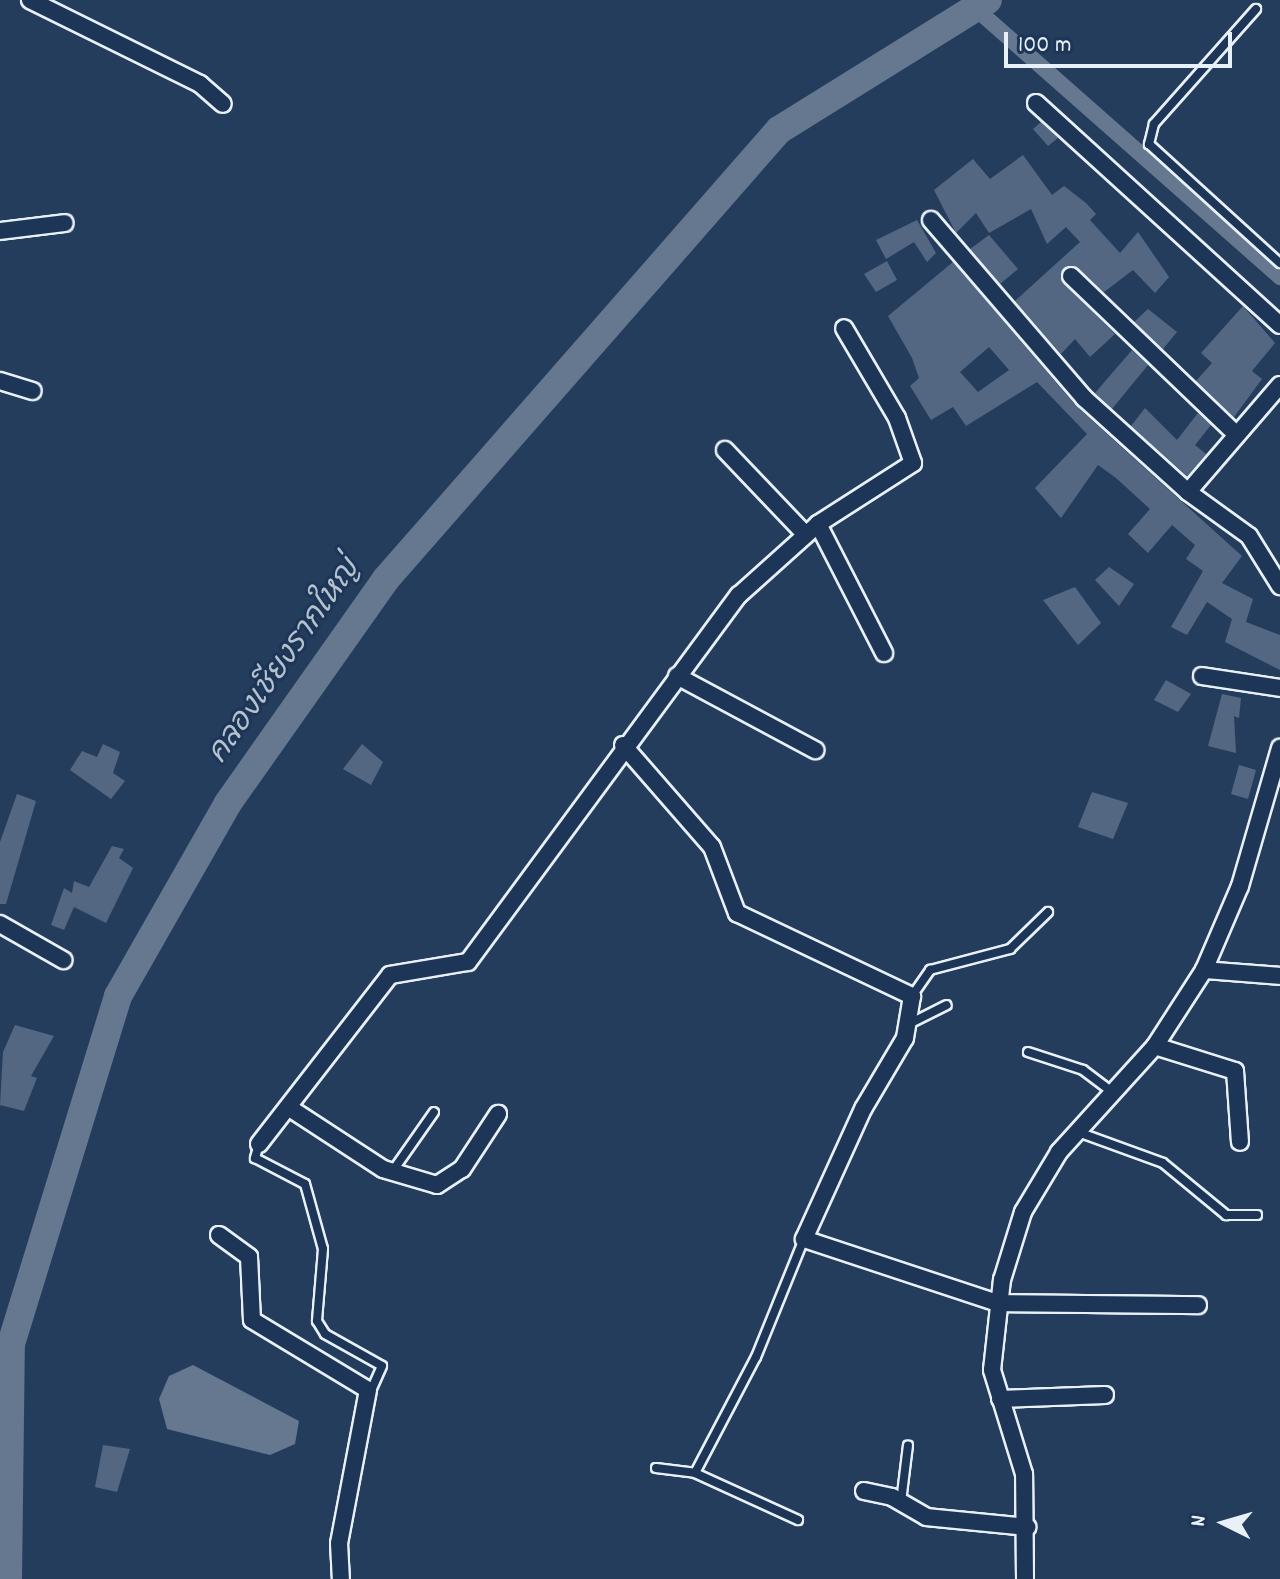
<!DOCTYPE html>
<meta charset="utf-8">
<style>
body{margin:0}
#map{position:relative;width:1280px;height:1579px;overflow:hidden;background:#253d5d;font-family:Dekko,"Playpen Sans Thai",sans-serif}
div>[style]{position:absolute}
[style*='--x']{left:calc(var(--x)*1px);top:calc(var(--y)*1px);width:calc(var(--w)*1px);rotate:calc(var(--a)*1deg)}
.water>*{inset:0;background:#657890}
.canal>*{height:16px;margin:-8px;padding:0 8px;transform-origin:8px;border-radius:8px;background:#657890}
.river>*{height:28px;margin:-14px;padding:0 14px;transform-origin:14px;border-radius:14px;background:#657890}
.building>*{inset:0;background:#536782}
.roads{filter:drop-shadow(2px 0 #e8f1f8) drop-shadow(-2px 0 #e8f1f8) drop-shadow(0 2px #e8f1f8) drop-shadow(0 -2px #e8f1f8)}
.lane>*{height:8px;margin:-4px;padding:0 4px;transform-origin:4px;border-radius:4px;background:#1d3557}
.street>*{height:16px;margin:-8px;padding:0 8px;transform-origin:8px;border-radius:8px;background:#1d3557}
span{translate:-50% -50%;white-space:nowrap;text-align:center;line-height:1.15;-webkit-text-stroke:6px #1d3557;paint-order:stroke}
.water-label{font-size:30px;color:#b4c1ce;font-style:italic}
.north{position:absolute;left:1184px;top:1483px;width:80px;height:80px;-webkit-text-stroke:6px #1d3557;paint-order:stroke;rotate:275deg;font-size:22px;font-weight:700;line-height:32px;text-align:center;color:#e8f1f8}
.north::after{content:'';display:block;margin:auto;width:28px;height:36px;background:#e8f1f8;clip-path:polygon(50% 0,100% 100%,50% 72%,0 100%)}
.scale{position:absolute;left:1004px;top:32px;width:228px;height:36px;box-sizing:border-box;border:4px solid #e8f1f8;border-top:0;padding-left:10px;font-size:24px;line-height:28px;white-space:nowrap;color:#e8f1f8;-webkit-text-stroke:6px #1d3557;paint-order:stroke}
</style>
<div id="map">
<div class="water">
<i style="clip-path:polygon(193px 1365px,299px 1421px,295px 1444px,270px 1455px,167px 1429px,159px 1399px,169px 1376px)"></i>
</div>
<div class="canal">
<i style="--x:975;--y:8;--w:407;--a:41.4"></i>
</div>
<div class="river">
<i style="--x:8;--y:1579;--w:235;--a:-89.3"></i>
<i style="--x:11;--y:1344;--w:364;--a:-72.9"></i>
<i style="--x:118;--y:996;--w:222;--a:-60.3"></i>
<i style="--x:228;--y:803;--w:274;--a:-54.8"></i>
<i style="--x:386;--y:579;--w:597;--a:-48.81"></i>
<i style="--x:779;--y:130;--w:246;--a:-31.9"></i>
</div>
<div class="building">
<i style="clip-path:polygon(1041px 122px,1058px 138px,1048px 146px,1033px 129px)"></i>
<i style="clip-path:polygon(1023px 155px,1052px 195px,1064px 186px,1086px 203px,1096px 214px,1090px 220px,1120px 253px,1138px 232px,1169px 277px,1155px 293px,1133px 270px,1104px 292px,1078px 268px,1064px 268px,1063px 283px,1115px 334px,1090px 357px,1075px 339px,1061px 354px,1015px 301px,1080px 242px,1066px 227px,1047px 244px,1031px 209px,989px 233px,976px 213px,956px 233px,934px 190px,973px 159px,990px 179px)"></i>
<i style="clip-path:polygon(917px 220px,936px 253px,927px 262px,914px 242px,886px 259px,876px 240px)"></i>
<i style="clip-path:polygon(989px 235px,1018px 269px,1000px 284px,970px 249px)"></i>
<i style="clip-path:polygon(887px 261px,897px 280px,876px 292px,864px 274px)"></i>
<i style="clip-path:polygon(evenodd,953px 262px,1076px 406px,1242px 556px,1222px 583px,1253px 599px,1246px 622px,1280px 635px,1280px 670px,1225px 642px,1232px 619px,1207px 602px,1187px 635px,1171px 627px,1203px 571px,1186px 559px,1195px 545px,1172px 525px,1148px 553px,1128px 534px,1150px 509px,1116px 478px,1098px 465px,1061px 518px,1035px 488px,1087px 434px,1037px 382px,966px 426px,953px 407px,931px 420px,910px 386px,919px 378px,912px 358px,888px 316px,953px 262px,989px 347px,1009px 370px,978px 392px,960px 372px,989px 347px)"></i>
<i style="clip-path:polygon(1243px 306px,1275px 343px,1252px 371px,1262px 379px,1234px 417px,1196px 381px,1212px 363px,1201px 353px)"></i>
<i style="clip-path:polygon(1148px 309px,1177px 332px,1163px 349px,1134px 322px)"></i>
<i style="clip-path:polygon(1132px 350px,1148px 365px,1112px 409px,1095px 393px)"></i>
<i style="clip-path:polygon(1145px 408px,1177px 440px,1198px 413px,1211px 425px,1195px 445px,1206px 454px,1187px 476px,1131px 426px)"></i>
<i style="clip-path:polygon(1109px 567px,1134px 584px,1119px 606px,1095px 580px)"></i>
<i style="clip-path:polygon(1075px 587px,1101px 623px,1078px 645px,1043px 600px)"></i>
<i style="clip-path:polygon(1166px 680px,1191px 694px,1178px 712px,1154px 700px)"></i>
<i style="clip-path:polygon(1222px 694px,1241px 698px,1239px 718px,1234px 716px,1236px 753px,1208px 746px)"></i>
<i style="clip-path:polygon(103px 744px,120px 752px,113px 773px,125px 781px,111px 799px,70px 770px,82px 751px,97px 757px)"></i>
<i style="clip-path:polygon(362px 744px,383px 762px,371px 785px,343px 769px)"></i>
<i style="clip-path:polygon(1239px 765px,1256px 770px,1248px 799px,1231px 794px)"></i>
<i style="clip-path:polygon(1092px 792px,1128px 803px,1113px 839px,1078px 827px)"></i>
<i style="clip-path:polygon(17px 794px,36px 801px,6px 904px,0 904px,0 842px)"></i>
<i style="clip-path:polygon(112px 846px,124px 849px,119px 858px,133px 868px,106px 923px,74px 907px,64px 930px,51px 925px,64px 888px,72px 893px,74px 881px,89px 887px)"></i>
<i style="clip-path:polygon(15px 1025px,54px 1036px,31px 1076px,37px 1078px,24px 1111px,0 1105px,3px 1052px)"></i>
<i style="clip-path:polygon(103px 1445px,130px 1449px,117px 1492px,95px 1487px)"></i>
</div>
<div class="roads">
<div class="lane">
<i style="--x:1256;--y:9;--w:154;--a:131.6"></i>
<i style="--x:1154;--y:124;--w:21;--a:104"></i>
<i style="--x:1149;--y:144;--w:177;--a:42.3"></i>
<i style="--x:912;--y:996;--w:32;--a:-55"></i>
<i style="--x:930;--y:970;--w:83;--a:-14.7"></i>
<i style="--x:1010;--y:949;--w:53;--a:-44.2"></i>
<i style="--x:909;--y:1024;--w:42;--a:-26.6"></i>
<i style="--x:1028;--y:1052;--w:58;--a:18.1"></i>
<i style="--x:1083;--y:1070;--w:39;--a:37"></i>
<i style="--x:1078;--y:1132;--w:90;--a:20"></i>
<i style="--x:1163;--y:1163;--w:82;--a:39.5"></i>
<i style="--x:1226;--y:1215;--w:31;--a:0"></i>
<i style="--x:259;--y:1144;--w:15;--a:106"></i>
<i style="--x:255;--y:1158;--w:56;--a:27.5"></i>
<i style="--x:305;--y:1184;--w:67;--a:74.5"></i>
<i style="--x:323;--y:1249;--w:72;--a:94.8"></i>
<i style="--x:317;--y:1321;--w:15;--a:58"></i>
<i style="--x:325;--y:1334;--w:65;--a:29.3"></i>
<i style="--x:382;--y:1366;--w:30;--a:114"></i>
<i style="--x:392;--y:1172;--w:73;--a:-55"></i>
<i style="--x:656;--y:1468;--w:39;--a:7"></i>
<i style="--x:901;--y:1502;--w:57;--a:-83"></i>
<i style="--x:798;--y:1520;--w:113;--a:-155.5"></i>
<i style="--x:695;--y:1473;--w:131;--a:-62.3"></i>
<i style="--x:756;--y:1357;--w:127;--a:-67.9"></i>
</div>
<div class="street">
<i style="--x:30;--y:0;--w:190;--a:26.3"></i>
<i style="--x:200;--y:84;--w:30;--a:41"></i>
<i style="--x:1036;--y:103;--w:330;--a:42.3"></i>
<i style="--x:931;--y:220;--w:235;--a:49.3"></i>
<i style="--x:1084;--y:398;--w:140;--a:42.1"></i>
<i style="--x:0;--y:231;--w:65;--a:-7"></i>
<i style="--x:1071;--y:276;--w:228;--a:43.8"></i>
<i style="--x:0;--y:381;--w:34;--a:17"></i>
<i style="--x:1280;--y:385;--w:141;--a:130.7"></i>
<i style="--x:1188;--y:492;--w:75;--a:35.8"></i>
<i style="--x:1249;--y:536;--w:59;--a:58.2"></i>
<i style="--x:725;--y:450;--w:117;--a:46.4"></i>
<i style="--x:818;--y:524;--w:145;--a:62.9"></i>
<i style="--x:677;--y:676;--w:157;--a:28.2"></i>
<i style="--x:1202;--y:676;--w:79;--a:8.7"></i>
<i style="--x:623;--y:745;--w:135;--a:48.9"></i>
<i style="--x:712;--y:847;--w:71;--a:69.3"></i>
<i style="--x:737;--y:913;--w:194;--a:25.4"></i>
<i style="--x:912;--y:996;--w:43;--a:99.5"></i>
<i style="--x:905;--y:1038;--w:82;--a:120.6"></i>
<i style="--x:863;--y:1109;--w:143;--a:114.4"></i>
<i style="--x:804;--y:1239;--w:203;--a:18.3"></i>
<i style="--x:997;--y:1303;--w:201;--a:0.6"></i>
<i style="--x:0;--y:924;--w:73;--a:29.7"></i>
<i style="--x:1204;--y:970;--w:76;--a:4.5"></i>
<i style="--x:1155;--y:1046;--w:84;--a:17.4"></i>
<i style="--x:1235;--y:1071;--w:71;--a:86"></i>
<i style="--x:288;--y:1107;--w:113;--a:33.1"></i>
<i style="--x:383;--y:1169;--w:56;--a:16.5"></i>
<i style="--x:437;--y:1185;--w:30;--a:-33"></i>
<i style="--x:462;--y:1169;--w:66;--a:-56.8"></i>
<i style="--x:259;--y:1144;--w:214;--a:-52.2"></i>
<i style="--x:390;--y:975;--w:79;--a:-9.5"></i>
<i style="--x:468;--y:962;--w:456;--a:-53.6"></i>
<i style="--x:739;--y:595;--w:106;--a:-41.9"></i>
<i style="--x:818;--y:524;--w:113;--a:-32.7"></i>
<i style="--x:913;--y:463;--w:48;--a:-109.6"></i>
<i style="--x:897;--y:418;--w:104;--a:-120.5"></i>
<i style="--x:219;--y:1235;--w:37;--a:36"></i>
<i style="--x:249;--y:1257;--w:63;--a:87.3"></i>
<i style="--x:252;--y:1320;--w:135;--a:31.1"></i>
<i style="--x:368;--y:1390;--w:156;--a:100.7"></i>
<i style="--x:339;--y:1543;--w:36;--a:87"></i>
<i style="--x:1000;--y:1399;--w:105;--a:-2.2"></i>
<i style="--x:864;--y:1491;--w:29;--a:12"></i>
<i style="--x:892;--y:1497;--w:39;--a:30"></i>
<i style="--x:926;--y:1517;--w:102;--a:5.6"></i>
<i style="--x:1025;--y:1579;--w:105;--a:-90.5"></i>
<i style="--x:1024;--y:1474;--w:109;--a:-107.1"></i>
<i style="--x:992;--y:1370;--w:91;--a:-83.7"></i>
<i style="--x:1002;--y:1280;--w:71;--a:-72.8"></i>
<i style="--x:1023;--y:1212;--w:70;--a:-59"></i>
<i style="--x:1059;--y:1152;--w:143;--a:-47.8"></i>
<i style="--x:1155;--y:1046;--w:90;--a:-57.2"></i>
<i style="--x:1204;--y:970;--w:91;--a:-66.8"></i>
<i style="--x:1240;--y:886;--w:144;--a:-73.8"></i>
</div>
</div>
<div class="water-label">
<span style="left:286px;top:663px;rotate:-55deg">คลองเชียงรากใหญ่</span>
</div>
<div class="north">N</div>
<div class="scale">100 m</div>
</div>
